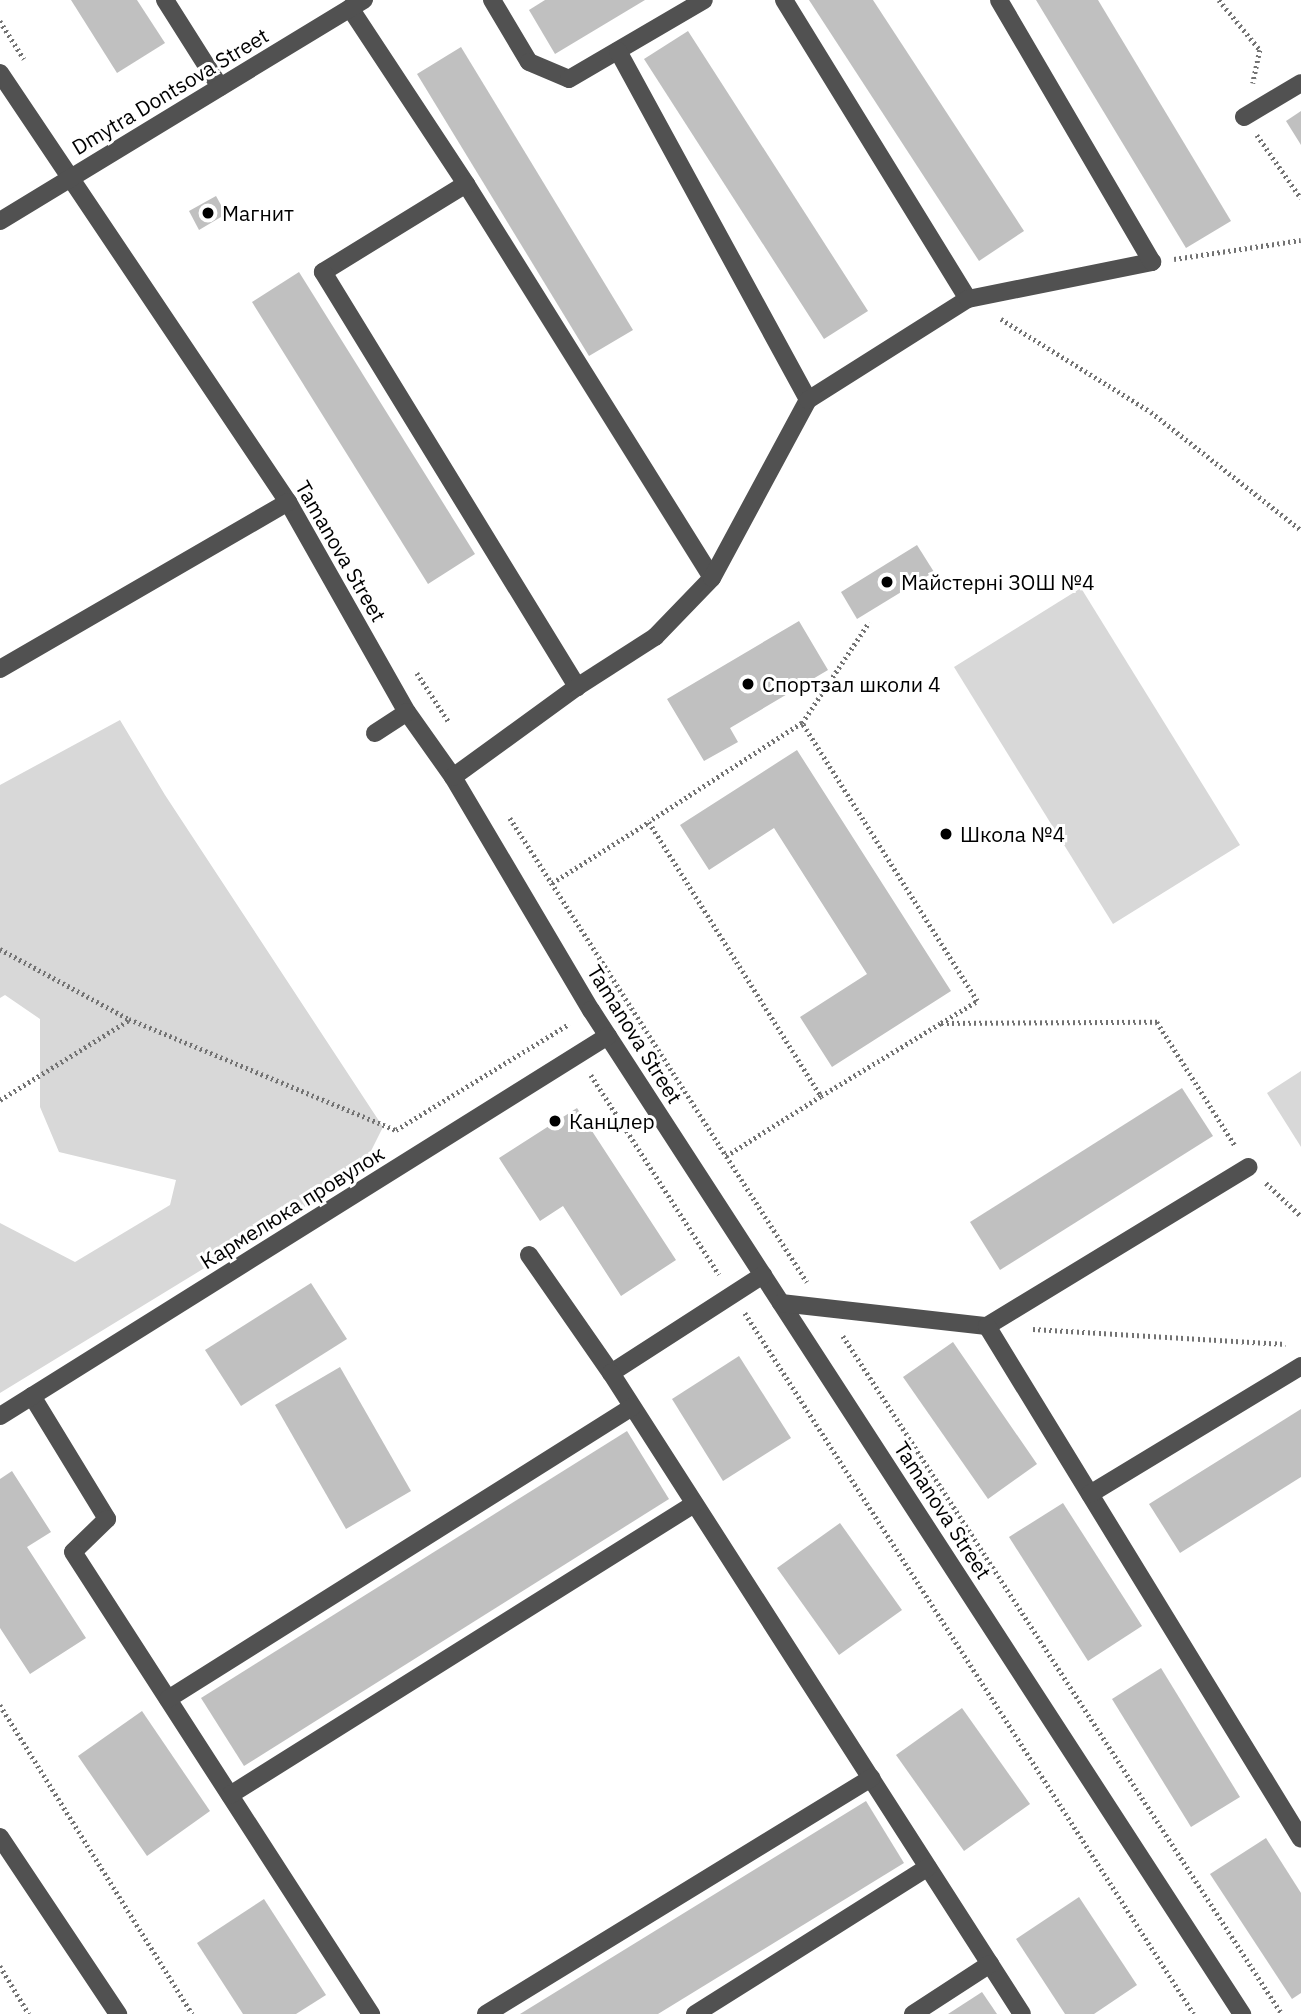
<!DOCTYPE html>
<meta charset="utf-8">
<style>
body{margin:0}
#map{position:relative;width:1301px;height:2014px;overflow:hidden;background:#fff;font-family:"IBM Plex Sans",sans-serif}
div>[style]{position:absolute}
[style*='--x']{left:calc(var(--x)*1px);top:calc(var(--y)*1px);width:calc(var(--w)*1px);rotate:calc(var(--a)*1deg)}
.green>*{inset:0;background:#d8d8d8}
.building>*{inset:0;background:#c0c0c0}
.path>*{height:4.5px;margin-top:-2.25px;transform-origin:0;background:repeating-linear-gradient(90deg,#737373 0 2px,transparent 0 5.5px)}
.minor>*{height:18px;margin:-9px;padding:0 9px;transform-origin:9px;border-radius:9px;background:#515151}
.dots>*{width:19px;height:19px;translate:-50% -50%;box-sizing:border-box;border:4px solid #fff;border-radius:50%}
span{translate:-50% -50%;white-space:nowrap;text-align:center;line-height:1.15;-webkit-text-stroke:6px #fff;paint-order:stroke}
.street-label{font-size:21px;color:#000}
.poi-label{font-size:21px;color:#000}
.left{translate:0 -50%;text-align:left}
</style>
<div id="map">
<div class="green">
<i style="clip-path:polygon(1081px 588px,1240px 845px,1113px 924px,954px 667px)"></i>
<i style="clip-path:polygon(120px 720px,165px 795px,383px 1127px,360px 1173px,0 1393px,0 1223px,75px 1262px,170px 1205px,176px 1180px,59px 1152px,40px 1107px,40px 1019px,5px 995px,0 998px,0 785px)"></i>
<i style="clip-path:polygon(1301px 1071px,1301px 1147px,1267px 1093px)"></i>
</div>
<div class="building">
<i style="clip-path:polygon(71px 0,137px 0,165px 43px,117px 73px)"></i>
<i style="clip-path:polygon(545px 0,645px 0,555px 54px,529px 10px)"></i>
<i style="clip-path:polygon(809px 0,873px 0,1024px 231px,979px 261px)"></i>
<i style="clip-path:polygon(1036px 0,1098px 0,1231px 221px,1186px 248px)"></i>
<i style="clip-path:polygon(688px 31px,868px 311px,824px 339px,644px 59px)"></i>
<i style="clip-path:polygon(461px 47px,633px 330px,589px 356px,417px 74px)"></i>
<i style="clip-path:polygon(1301px 111px,1301px 145px,1286px 121px)"></i>
<i style="clip-path:polygon(216px 196px,226px 214px,199px 230px,189px 211px)"></i>
<i style="clip-path:polygon(299px 272px,475px 554px,428px 584px,252px 302px)"></i>
<i style="clip-path:polygon(917px 545px,934px 572px,857px 619px,841px 592px)"></i>
<i style="clip-path:polygon(799px 621px,828px 670px,730px 728px,738px 742px,704px 761px,667px 699px)"></i>
<i style="clip-path:polygon(797px 750px,951px 991px,832px 1067px,800px 1017px,867px 974px,774px 828px,709px 870px,680px 825px)"></i>
<i style="clip-path:polygon(1182px 1088px,1213px 1136px,1000px 1270px,970px 1222px)"></i>
<i style="clip-path:polygon(577px 1108px,676px 1260px,621px 1296px,563px 1206px,540px 1221px,499px 1158px)"></i>
<i style="clip-path:polygon(311px 1283px,347px 1339px,241px 1406px,205px 1350px)"></i>
<i style="clip-path:polygon(953px 1342px,1037px 1464px,988px 1499px,903px 1377px)"></i>
<i style="clip-path:polygon(739px 1356px,791px 1438px,723px 1481px,672px 1399px)"></i>
<i style="clip-path:polygon(340px 1367px,411px 1491px,346px 1529px,275px 1405px)"></i>
<i style="clip-path:polygon(1301px 1409px,1301px 1477px,1180px 1553px,1149px 1504px)"></i>
<i style="clip-path:polygon(627px 1431px,669px 1499px,244px 1766px,201px 1698px)"></i>
<i style="clip-path:polygon(12px 1471px,51px 1532px,27px 1547px,86px 1638px,30px 1674px,0 1628px,0 1479px)"></i>
<i style="clip-path:polygon(1063px 1503px,1142px 1626px,1088px 1661px,1009px 1537px)"></i>
<i style="clip-path:polygon(840px 1523px,902px 1610px,839px 1655px,777px 1568px)"></i>
<i style="clip-path:polygon(1161px 1668px,1240px 1797px,1191px 1827px,1112px 1699px)"></i>
<i style="clip-path:polygon(962px 1708px,1030px 1804px,964px 1851px,896px 1755px)"></i>
<i style="clip-path:polygon(142px 1711px,210px 1811px,147px 1856px,78px 1756px)"></i>
<i style="clip-path:polygon(866px 1801px,904px 1863px,658px 2014px,520px 2014px)"></i>
<i style="clip-path:polygon(1266px 1838px,1301px 1893px,1301px 1993px,1292px 1999px,1210px 1874px)"></i>
<i style="clip-path:polygon(1079px 1897px,1137px 1985px,1094px 2014px,1065px 2014px,1016px 1939px)"></i>
<i style="clip-path:polygon(264px 1899px,326px 1995px,296px 2014px,243px 2014px,197px 1943px)"></i>
<i style="clip-path:polygon(982px 1992px,997px 2014px,948px 2014px)"></i>
</div>
<div class="path">
<i style="--x:1219;--y:0;--w:65;--a:50.6"></i>
<i style="--x:1260;--y:50;--w:34;--a:102"></i>
<i style="--x:0;--y:21;--w:45;--a:57.7"></i>
<i style="--x:1257;--y:135;--w:77;--a:55.1"></i>
<i style="--x:1174;--y:259;--w:128;--a:-8.5"></i>
<i style="--x:1001;--y:319;--w:176;--a:31.8"></i>
<i style="--x:1151;--y:412;--w:191;--a:38.2"></i>
<i style="--x:417;--y:673;--w:59;--a:56.9"></i>
<i style="--x:802;--y:723;--w:121;--a:-56.4"></i>
<i style="--x:510;--y:818;--w:551;--a:57.38"></i>
<i style="--x:552;--y:883;--w:115;--a:-32.2"></i>
<i style="--x:0;--y:949;--w:147;--a:28.5"></i>
<i style="--x:129;--y:1019;--w:289;--a:22.6"></i>
<i style="--x:396;--y:1130;--w:203;--a:-31.5"></i>
<i style="--x:941;--y:1023;--w:42;--a:-31.4"></i>
<i style="--x:977;--y:1001;--w:328;--a:-122.2"></i>
<i style="--x:802;--y:723;--w:182;--a:147.1"></i>
<i style="--x:649;--y:822;--w:324;--a:57.9"></i>
<i style="--x:821;--y:1096;--w:140;--a:-31.3"></i>
<i style="--x:941;--y:1023;--w:216;--a:-0.3"></i>
<i style="--x:1157;--y:1022;--w:148;--a:57.7"></i>
<i style="--x:591;--y:1075;--w:237;--a:57.3"></i>
<i style="--x:0;--y:1100;--w:152;--a:-31.8"></i>
<i style="--x:726;--y:1156;--w:112;--a:-32.3"></i>
<i style="--x:1266;--y:1183;--w:48;--a:43.3"></i>
<i style="--x:745;--y:1313;--w:832;--a:57.36"></i>
<i style="--x:1033;--y:1329;--w:253;--a:3.4"></i>
<i style="--x:843;--y:1336;--w:808;--a:57.08"></i>
<i style="--x:0;--y:1705;--w:364;--a:58.1"></i>
<i style="--x:0;--y:1966;--w:56;--a:58.9"></i>
</div>
<div class="minor">
<i style="--x:165;--y:0;--w:103;--a:57.7"></i>
<i style="--x:492;--y:0;--w:72;--a:59.2"></i>
<i style="--x:529;--y:62;--w:43;--a:23"></i>
<i style="--x:569;--y:79;--w:156;--a:-30.3"></i>
<i style="--x:784;--y:0;--w:351;--a:58.4"></i>
<i style="--x:350;--y:8;--w:211;--a:56.6"></i>
<i style="--x:466;--y:184;--w:464;--a:58"></i>
<i style="--x:618;--y:51;--w:397;--a:61.4"></i>
<i style="--x:0;--y:73;--w:517;--a:56.13"></i>
<i style="--x:288;--y:502;--w:241;--a:60.5"></i>
<i style="--x:407;--y:712;--w:80;--a:54.7"></i>
<i style="--x:453;--y:777;--w:271;--a:59.4"></i>
<i style="--x:591;--y:1010;--w:1197;--a:57.04"></i>
<i style="--x:1244;--y:117;--w:66;--a:-30.8"></i>
<i style="--x:466;--y:184;--w:168;--a:148.4"></i>
<i style="--x:323;--y:272;--w:487;--a:58.5"></i>
<i style="--x:0;--y:221;--w:426;--a:-31.3"></i>
<i style="--x:0;--y:669;--w:333;--a:-30.1"></i>
<i style="--x:375;--y:733;--w:38;--a:-33"></i>
<i style="--x:453;--y:777;--w:153;--a:-36"></i>
<i style="--x:577;--y:687;--w:93;--a:-32.7"></i>
<i style="--x:655;--y:637;--w:82;--a:-46"></i>
<i style="--x:712;--y:578;--w:202;--a:-61.7"></i>
<i style="--x:808;--y:400;--w:189;--a:-32.3"></i>
<i style="--x:968;--y:299;--w:188;--a:-11.4"></i>
<i style="--x:1152;--y:262;--w:303;--a:-120.3"></i>
<i style="--x:529;--y:1255;--w:144;--a:55.2"></i>
<i style="--x:611;--y:1373;--w:181;--a:-32.8"></i>
<i style="--x:781;--y:1303;--w:207;--a:6.4"></i>
<i style="--x:987;--y:1326;--w:306;--a:-31.3"></i>
<i style="--x:987;--y:1326;--w:601;--a:58.53"></i>
<i style="--x:611;--y:1373;--w:761;--a:57.33"></i>
<i style="--x:32;--y:1396;--w:144;--a:58.6"></i>
<i style="--x:107;--y:1519;--w:47;--a:135.9"></i>
<i style="--x:73;--y:1552;--w:550;--a:57.18"></i>
<i style="--x:0;--y:1416;--w:717;--a:-32.01"></i>
<i style="--x:1090;--y:1494;--w:247;--a:-31.2"></i>
<i style="--x:168;--y:1699;--w:548;--a:-32.18"></i>
<i style="--x:230;--y:1795;--w:548;--a:-32.09"></i>
<i style="--x:0;--y:1837;--w:213;--a:56.3"></i>
<i style="--x:486;--y:2014;--w:452;--a:-31.5"></i>
<i style="--x:695;--y:2014;--w:275;--a:-32.2"></i>
<i style="--x:913;--y:2014;--w:92;--a:-33"></i>
</div>
<div class="dots">
<i style="left:208px;top:213px;background:#000"></i>
<i style="left:887px;top:582px;background:#000"></i>
<i style="left:748px;top:684px;background:#000"></i>
<i style="left:946px;top:834px;background:#000"></i>
<i style="left:555px;top:1121px;background:#000"></i>
</div>
<div class="street-label">
<span style="left:170px;top:91px;rotate:-31deg">Dmytra Dontsova Street</span>
<span style="left:341px;top:551px;rotate:60deg">Tamanova Street</span>
<span style="left:635px;top:1034px;rotate:58deg">Tamanova Street</span>
<span style="left:292px;top:1207px;rotate:-32deg">Кармелюка провулок</span>
<span style="left:943px;top:1510px;rotate:57deg">Tamanova Street</span>
</div>
<div class="poi-label">
<span class="left" style="left:222px;top:213px">Магнит</span>
<span class="left" style="left:901px;top:582px">Майстерні ЗОШ №4</span>
<span class="left" style="left:762px;top:684px">Спортзал школи 4</span>
<span class="left" style="left:960px;top:834px">Школа №4</span>
<span class="left" style="left:569px;top:1121px">Канцлер</span>
</div>
</div>
